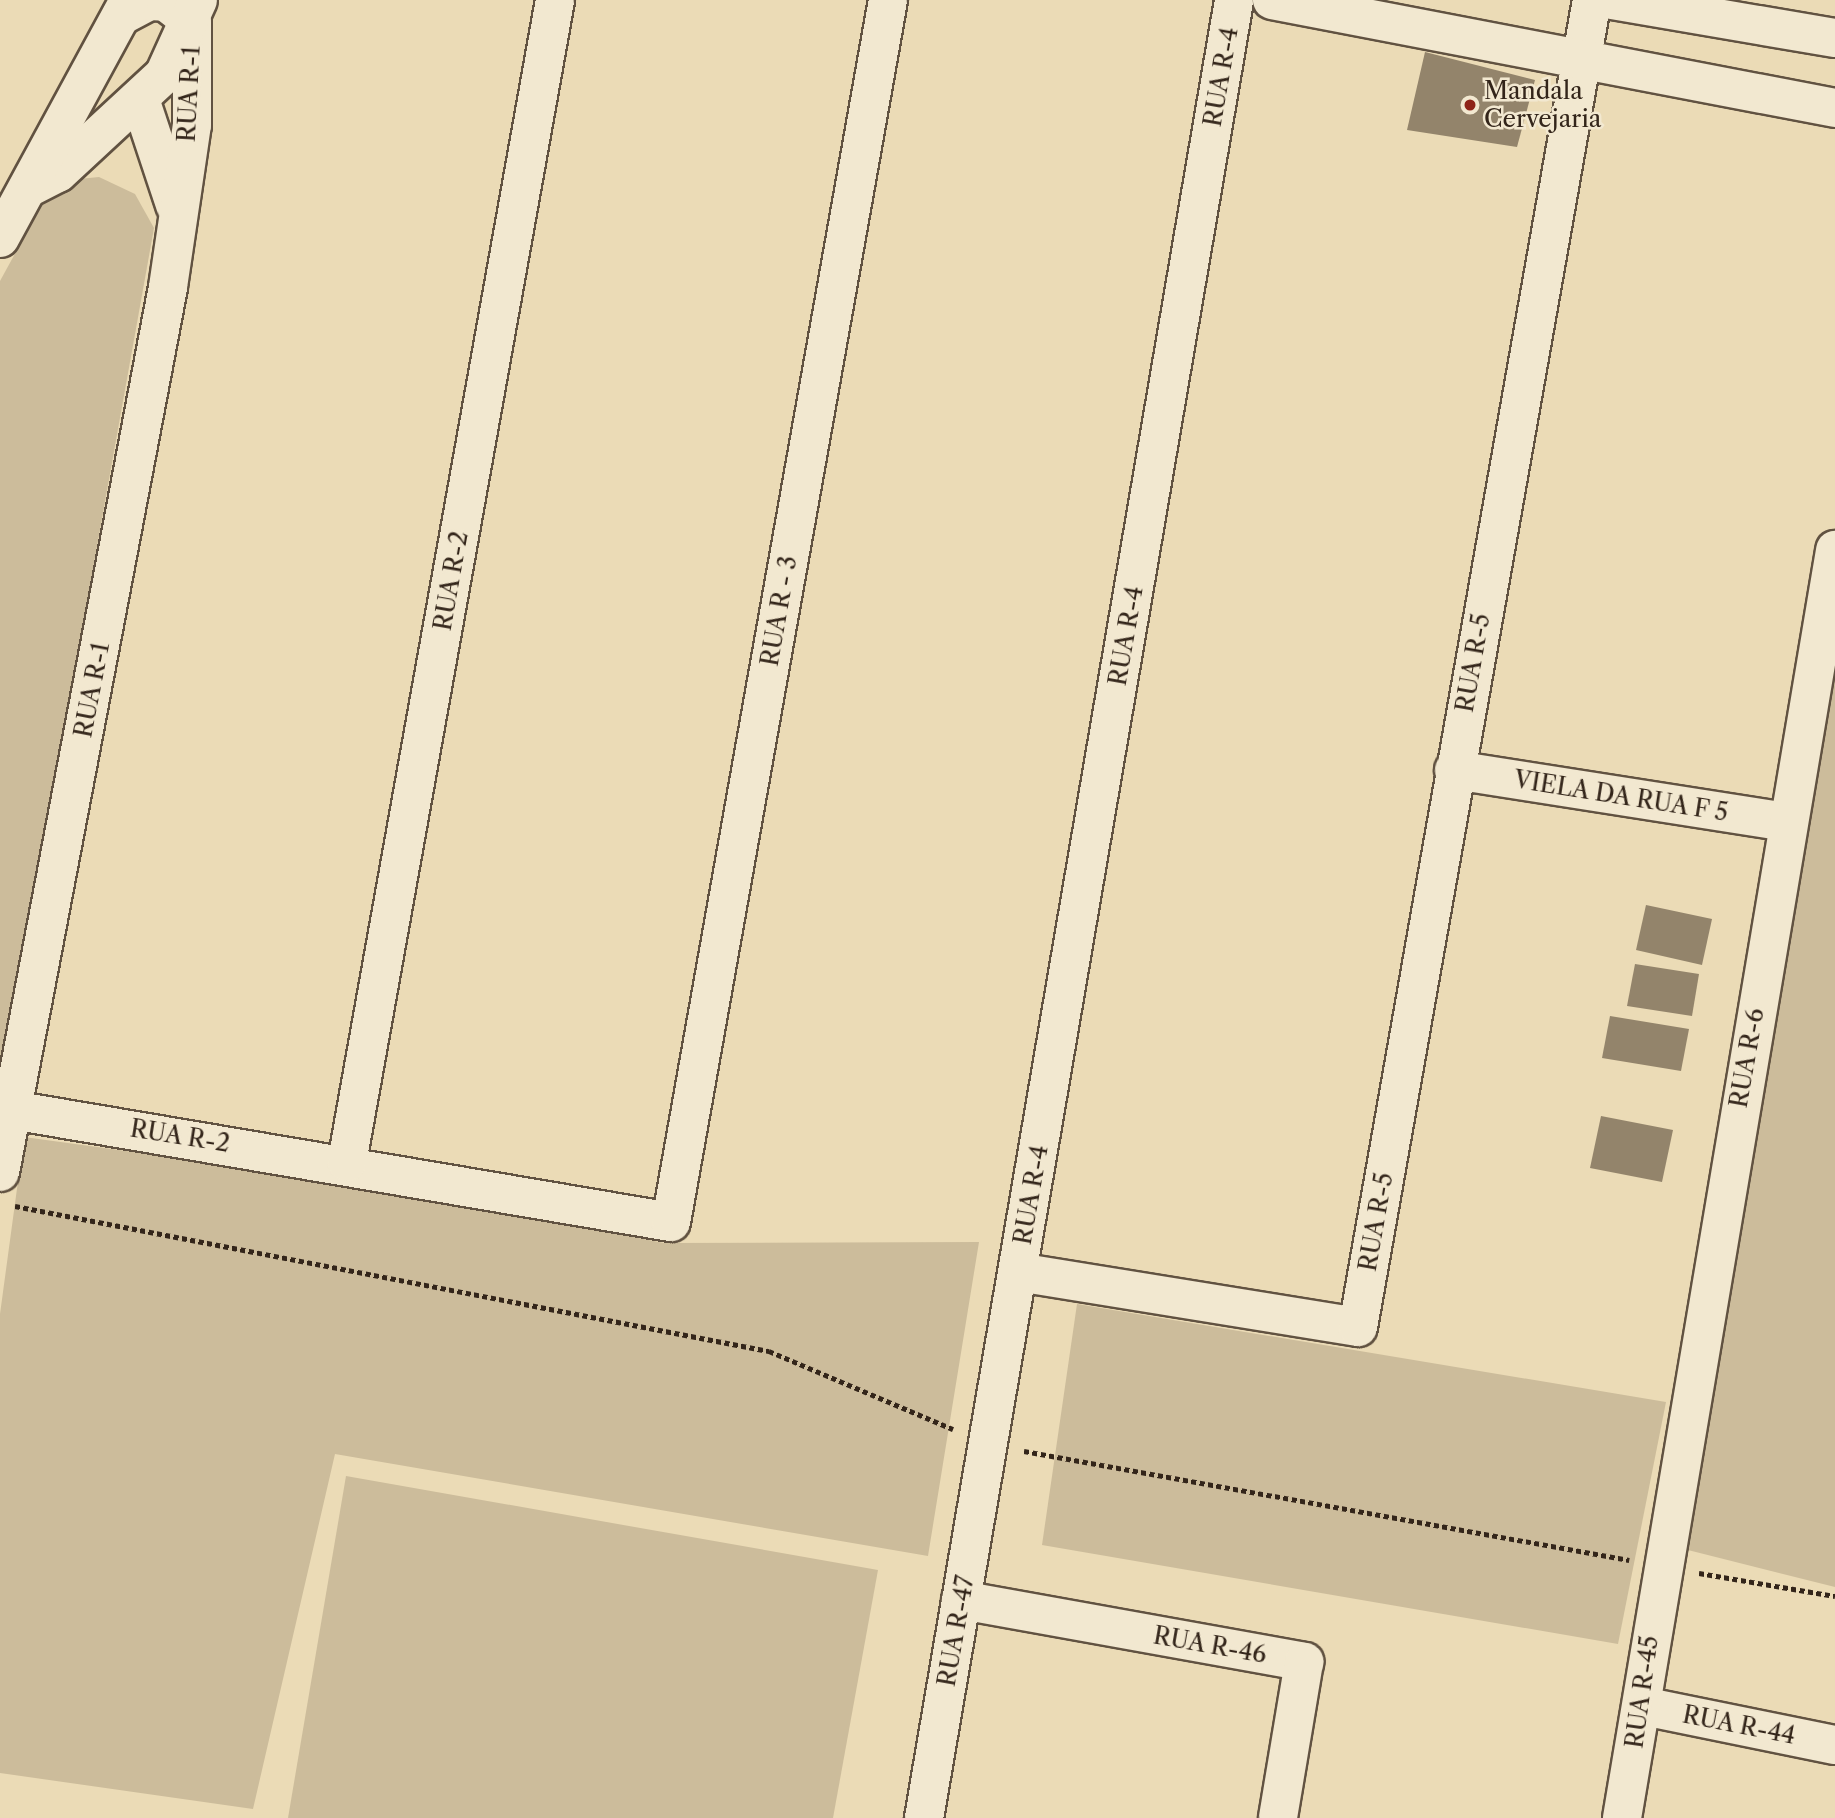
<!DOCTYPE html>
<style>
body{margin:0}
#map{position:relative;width:1835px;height:1818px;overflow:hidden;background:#ebdbb6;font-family:"Libre Caslon Text",serif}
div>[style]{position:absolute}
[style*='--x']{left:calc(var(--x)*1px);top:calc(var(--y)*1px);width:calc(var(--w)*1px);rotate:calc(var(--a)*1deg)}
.green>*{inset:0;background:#ccbc9b}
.building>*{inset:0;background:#93846b}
.path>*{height:4.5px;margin-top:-2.25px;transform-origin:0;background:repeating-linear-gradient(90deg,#33251a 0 5px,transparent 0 8.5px)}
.roads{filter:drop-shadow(2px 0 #615241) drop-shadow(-2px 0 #615241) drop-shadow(0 2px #615241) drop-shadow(0 -2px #615241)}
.street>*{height:38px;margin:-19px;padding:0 19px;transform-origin:19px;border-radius:19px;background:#f2e8d0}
.secondary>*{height:38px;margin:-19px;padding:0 19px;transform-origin:19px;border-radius:19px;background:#f2e8d0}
.dots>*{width:19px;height:19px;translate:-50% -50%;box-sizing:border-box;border:4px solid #f2e8d0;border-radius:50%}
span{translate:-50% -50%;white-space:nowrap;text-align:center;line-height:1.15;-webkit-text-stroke:5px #f2e8d0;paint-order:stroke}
.street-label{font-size:24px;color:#33251a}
.poi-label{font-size:24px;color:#33251a}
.left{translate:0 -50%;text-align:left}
</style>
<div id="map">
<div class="green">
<i style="clip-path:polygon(99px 177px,135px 194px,154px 228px,0 1088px,0 281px,45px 199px,79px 179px)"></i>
<i style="clip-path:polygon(1835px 672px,1835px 1587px,1680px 1548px)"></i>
<i style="clip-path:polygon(24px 1137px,360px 1183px,664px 1243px,979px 1242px,928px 1556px,335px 1454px,253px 1809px,0 1773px,0 1314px)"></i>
<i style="clip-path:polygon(1077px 1304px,1666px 1402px,1618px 1644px,1042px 1545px)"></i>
<i style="clip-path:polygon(346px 1476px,878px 1570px,833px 1818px,288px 1818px)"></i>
</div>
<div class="building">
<i style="clip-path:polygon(1425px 52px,1535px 80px,1517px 147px,1407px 130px)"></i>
<i style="clip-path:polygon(1646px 905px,1712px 919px,1702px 965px,1636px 950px)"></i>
<i style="clip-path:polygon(1635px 964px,1699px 974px,1692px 1016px,1627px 1006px)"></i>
<i style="clip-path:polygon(1610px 1016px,1689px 1029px,1681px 1071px,1602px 1058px)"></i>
<i style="clip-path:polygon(1601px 1116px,1673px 1130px,1662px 1182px,1590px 1168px)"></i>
</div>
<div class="path">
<i style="--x:15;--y:1206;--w:768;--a:10.89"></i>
<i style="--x:769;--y:1351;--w:200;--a:23"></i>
<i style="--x:1024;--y:1451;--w:615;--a:10.21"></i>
<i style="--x:1699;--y:1573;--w:138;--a:9.6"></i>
</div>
<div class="roads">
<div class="street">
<i style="--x:140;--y:99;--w:112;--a:71.7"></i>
<i style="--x:1454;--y:770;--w:337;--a:8.9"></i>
<i style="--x:12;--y:1110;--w:668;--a:9.65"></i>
<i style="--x:671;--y:1222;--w:1241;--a:-79.93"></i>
<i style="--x:347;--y:1162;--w:1180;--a:-79.85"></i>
<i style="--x:0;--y:1172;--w:901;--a:-79.25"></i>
<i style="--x:168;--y:287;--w:164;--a:-81.6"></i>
<i style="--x:192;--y:125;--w:103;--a:-90"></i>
<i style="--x:1018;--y:1272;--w:344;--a:9.2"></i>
<i style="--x:1358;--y:1327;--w:1347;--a:-80"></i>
<i style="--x:961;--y:1600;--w:349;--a:10.2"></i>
<i style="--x:1304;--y:1662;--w:158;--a:99.5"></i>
<i style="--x:1643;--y:1706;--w:196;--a:11.5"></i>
<i style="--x:924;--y:1818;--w:1844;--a:-80.32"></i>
<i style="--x:1622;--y:1818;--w:1286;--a:-80.46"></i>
</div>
<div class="secondary">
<i style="--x:1272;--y:0;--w:573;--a:10.86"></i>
<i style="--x:1612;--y:0;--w:226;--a:9.7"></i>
<i style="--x:121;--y:16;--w:32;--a:-28"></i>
<i style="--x:149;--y:1;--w:17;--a:3"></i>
<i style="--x:166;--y:2;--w:33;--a:38"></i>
<i style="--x:32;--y:186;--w:29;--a:-27"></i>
<i style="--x:58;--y:173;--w:144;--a:-42.8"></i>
<i style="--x:164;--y:75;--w:82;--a:-65.6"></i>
<i style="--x:0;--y:238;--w:271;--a:-61.5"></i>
</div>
</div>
<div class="dots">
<i style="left:1470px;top:105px;background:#8f2418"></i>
</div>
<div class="street-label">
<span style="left:1221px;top:77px;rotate:-80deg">RUA R-4</span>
<span style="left:189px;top:94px;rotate:-87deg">RUA R-1</span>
<span style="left:451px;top:581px;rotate:-80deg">RUA R-2</span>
<span style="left:779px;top:611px;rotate:-80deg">RUA R - 3</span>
<span style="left:1126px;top:636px;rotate:-80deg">RUA R-4</span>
<span style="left:1473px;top:663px;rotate:-80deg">RUA R-5</span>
<span style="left:92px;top:690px;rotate:-79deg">RUA R-1</span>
<span style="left:1621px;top:796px;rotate:9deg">VIELA DA RUA F 5</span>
<span style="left:1747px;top:1058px;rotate:-80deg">RUA R-6</span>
<span style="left:180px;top:1136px;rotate:9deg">RUA R-2</span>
<span style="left:1031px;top:1195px;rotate:-80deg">RUA R-4</span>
<span style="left:1376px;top:1222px;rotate:-80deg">RUA R-5</span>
<span style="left:956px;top:1631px;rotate:-80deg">RUA R-47</span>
<span style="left:1210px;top:1645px;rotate:10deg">RUA R-46</span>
<span style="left:1642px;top:1692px;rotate:-82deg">RUA R-45</span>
<span style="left:1739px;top:1725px;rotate:11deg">RUA R-44</span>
</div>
<div class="poi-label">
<span class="left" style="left:1484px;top:105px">Mandala<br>Cervejaria</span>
</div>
</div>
